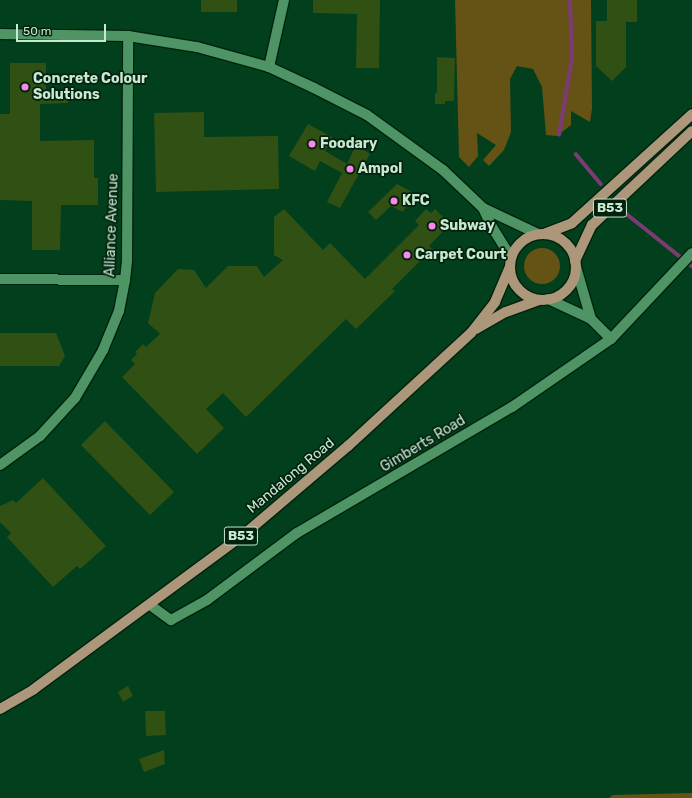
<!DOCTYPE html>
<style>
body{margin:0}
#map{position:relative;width:692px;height:798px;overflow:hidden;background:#023f1d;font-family:Rubik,sans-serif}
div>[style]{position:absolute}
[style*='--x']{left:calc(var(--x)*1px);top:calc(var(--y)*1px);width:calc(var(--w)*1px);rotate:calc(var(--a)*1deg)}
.green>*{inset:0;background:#645315}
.round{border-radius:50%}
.stream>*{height:3.5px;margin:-1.75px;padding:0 1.75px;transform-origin:1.75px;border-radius:1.75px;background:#7b3b73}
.building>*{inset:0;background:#315014}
.roads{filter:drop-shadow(1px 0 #00230c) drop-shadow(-1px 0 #00230c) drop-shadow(0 1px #00230c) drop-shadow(0 -1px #00230c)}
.minor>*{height:10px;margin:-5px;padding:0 5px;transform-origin:5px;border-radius:5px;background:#4e9464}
.major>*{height:10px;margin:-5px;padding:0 5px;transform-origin:5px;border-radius:5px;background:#ac977a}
.major>.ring{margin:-5px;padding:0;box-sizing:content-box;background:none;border:10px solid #ac977a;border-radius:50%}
.dots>*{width:11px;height:11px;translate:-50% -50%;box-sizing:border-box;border:2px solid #04210f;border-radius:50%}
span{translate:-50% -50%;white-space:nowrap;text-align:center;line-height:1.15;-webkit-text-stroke:3.5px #04210f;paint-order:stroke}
.shield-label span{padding:1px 3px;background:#04210f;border:1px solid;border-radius:3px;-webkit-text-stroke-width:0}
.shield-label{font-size:13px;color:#c6e9cf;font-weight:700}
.poi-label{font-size:14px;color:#c6e9cf;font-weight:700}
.left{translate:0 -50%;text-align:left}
.street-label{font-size:14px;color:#c6e9cf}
.scale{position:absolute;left:16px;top:24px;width:90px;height:18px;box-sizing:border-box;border:2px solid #c6e9cf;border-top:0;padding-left:5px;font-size:12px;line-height:14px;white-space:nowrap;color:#c6e9cf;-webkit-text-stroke:3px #04210f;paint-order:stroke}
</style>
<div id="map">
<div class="green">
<i style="clip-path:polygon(455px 0,591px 0,592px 109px,590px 122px,571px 111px,571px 125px,557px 136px,546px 135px,542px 87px,533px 69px,517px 66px,510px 79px,511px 132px,504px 150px,489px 166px,483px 160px,496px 145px,477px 133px,478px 156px,469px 167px,459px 157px)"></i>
<i class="round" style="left:524px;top:248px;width:36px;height:36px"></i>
<i style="clip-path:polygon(692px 793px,692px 798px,609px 798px,613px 795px)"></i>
</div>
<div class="stream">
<i style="--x:559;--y:135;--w:78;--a:-80.4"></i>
<i style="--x:572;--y:58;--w:58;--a:-92"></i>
<i style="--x:576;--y:154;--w:39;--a:50"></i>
<i style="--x:623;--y:211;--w:88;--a:38.6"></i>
</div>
<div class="building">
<i style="clip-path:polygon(201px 0,237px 0,237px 12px,201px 12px)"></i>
<i style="clip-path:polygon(313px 0,380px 0,379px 68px,356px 68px,357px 14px,313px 13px)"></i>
<i style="clip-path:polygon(607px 0,637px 0,637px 22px,626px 22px,626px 67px,612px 81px,596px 66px,596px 21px,607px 21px)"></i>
<i style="clip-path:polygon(437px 57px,455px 58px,454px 101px,445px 101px,445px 104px,435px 104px,435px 93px,437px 93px)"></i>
<i style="clip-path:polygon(10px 63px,46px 63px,46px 95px,68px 95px,68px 103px,40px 104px,40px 141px,94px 140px,94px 178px,98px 178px,98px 205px,61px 205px,60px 250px,32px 250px,32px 201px,0 200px,0 114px,10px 114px)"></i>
<i style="clip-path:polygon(204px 112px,204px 137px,278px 136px,279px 189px,156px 192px,154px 113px)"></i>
<i style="clip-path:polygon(308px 124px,332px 137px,325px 151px,347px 164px,356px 145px,370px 154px,340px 208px,327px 202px,342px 173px,320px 161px,315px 171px,289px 156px)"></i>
<i style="clip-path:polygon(397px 184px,414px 193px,403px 212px,391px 206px,376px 220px,368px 212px)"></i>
<i style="clip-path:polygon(284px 209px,323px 250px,330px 243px,365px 279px,419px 225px,415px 221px,426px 209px,431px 213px,435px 209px,444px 218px,441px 221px,447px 227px,429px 246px,432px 249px,392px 289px,395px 291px,356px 329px,346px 319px,246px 417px,223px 393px,206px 409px,224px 428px,197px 454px,122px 377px,135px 364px,131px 360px,137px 354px,135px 352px,143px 344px,146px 347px,160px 334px,148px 323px,155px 293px,178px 269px,194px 270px,206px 288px,228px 266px,257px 266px,264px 277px,283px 260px,274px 255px,274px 217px)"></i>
<i style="clip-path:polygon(0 333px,56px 333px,65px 356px,59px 366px,0 366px)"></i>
<i style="clip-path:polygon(105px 421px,174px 492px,150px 515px,81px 445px)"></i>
<i style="clip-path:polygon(43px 478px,106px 546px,80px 569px,77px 566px,53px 587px,7px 537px,11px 533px,0 522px,0 506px,13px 500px,16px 503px)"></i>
<i style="clip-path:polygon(128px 686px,133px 696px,123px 702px,118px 692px)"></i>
<i style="clip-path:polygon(145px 711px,165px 711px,166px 735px,146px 736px)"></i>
<i style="clip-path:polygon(164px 750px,165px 764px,144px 772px,139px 759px)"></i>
</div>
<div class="roads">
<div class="minor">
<i style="--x:0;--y:34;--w:128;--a:0.9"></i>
<i style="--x:128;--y:36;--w:70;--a:9.1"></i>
<i style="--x:197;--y:47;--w:75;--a:15.5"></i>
<i style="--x:269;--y:67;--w:50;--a:25"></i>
<i style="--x:314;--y:88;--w:59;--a:27"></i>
<i style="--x:367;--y:115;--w:94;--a:35.9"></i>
<i style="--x:443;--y:170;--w:55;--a:43.5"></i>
<i style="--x:483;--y:208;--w:21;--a:65"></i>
<i style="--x:492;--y:227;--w:36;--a:58"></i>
<i style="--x:269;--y:67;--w:69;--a:-77.4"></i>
<i style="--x:483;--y:208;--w:61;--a:25.3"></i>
<i style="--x:576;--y:267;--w:54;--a:73.9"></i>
<i style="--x:0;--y:279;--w:125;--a:0.5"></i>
<i style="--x:548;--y:299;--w:47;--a:24.9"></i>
<i style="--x:591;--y:319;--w:28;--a:45"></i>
<i style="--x:0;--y:465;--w:49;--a:-35.9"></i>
<i style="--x:40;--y:436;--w:52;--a:-47.4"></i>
<i style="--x:75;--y:398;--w:56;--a:-59.7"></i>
<i style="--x:103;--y:350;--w:42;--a:-67.7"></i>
<i style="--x:119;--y:311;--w:32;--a:-79"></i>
<i style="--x:125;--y:280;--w:20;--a:-84"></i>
<i style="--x:127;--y:260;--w:224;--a:-89.7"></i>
<i style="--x:150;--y:605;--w:26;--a:36"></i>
<i style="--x:171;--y:620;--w:41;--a:-29.1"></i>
<i style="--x:207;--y:600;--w:112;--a:-36.7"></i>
<i style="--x:297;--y:533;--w:249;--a:-30.4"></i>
<i style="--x:512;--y:407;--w:120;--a:-34.5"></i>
<i style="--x:611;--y:339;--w:118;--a:-46.7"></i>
</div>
<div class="major">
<i style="--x:544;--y:234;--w:30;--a:-21"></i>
<i style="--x:572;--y:223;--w:162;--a:-42.2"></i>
<i class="ring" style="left:510px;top:234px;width:56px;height:56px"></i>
<i style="--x:575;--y:261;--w:40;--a:-65"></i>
<i style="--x:592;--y:225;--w:137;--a:-43.2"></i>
<i style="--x:476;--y:329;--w:34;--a:-30"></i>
<i style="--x:506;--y:312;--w:35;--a:-20"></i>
<i style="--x:0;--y:709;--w:39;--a:-30"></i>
<i style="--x:34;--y:689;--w:266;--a:-36.4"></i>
<i style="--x:248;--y:531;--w:131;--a:-40.4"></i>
<i style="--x:348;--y:446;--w:167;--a:-42.6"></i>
<i style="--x:471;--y:333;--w:39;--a:-52"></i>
<i style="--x:495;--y:302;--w:38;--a:-67"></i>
</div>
</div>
<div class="dots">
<i style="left:25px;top:87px;background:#f987e9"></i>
<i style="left:312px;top:144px;background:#f987e9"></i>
<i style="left:350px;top:169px;background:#f987e9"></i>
<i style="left:394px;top:201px;background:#f987e9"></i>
<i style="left:432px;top:226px;background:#f987e9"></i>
<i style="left:407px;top:255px;background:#f987e9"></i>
</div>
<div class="shield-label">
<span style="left:610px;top:208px">B53</span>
<span style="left:241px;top:536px">B53</span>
</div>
<div class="poi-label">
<span class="left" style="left:33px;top:87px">Concrete Colour<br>Solutions</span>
<span class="left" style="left:320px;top:144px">Foodary</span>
<span class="left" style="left:358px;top:169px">Ampol</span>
<span class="left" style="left:402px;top:201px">KFC</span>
<span class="left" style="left:440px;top:226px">Subway</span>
<span class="left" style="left:415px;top:255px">Carpet Court</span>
</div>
<div class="street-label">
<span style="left:112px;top:225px;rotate:-88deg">Alliance Avenue</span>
<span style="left:423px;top:444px;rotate:-31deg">Gimberts Road</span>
<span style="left:291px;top:476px;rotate:-40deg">Mandalong Road</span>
</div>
<div class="scale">50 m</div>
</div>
